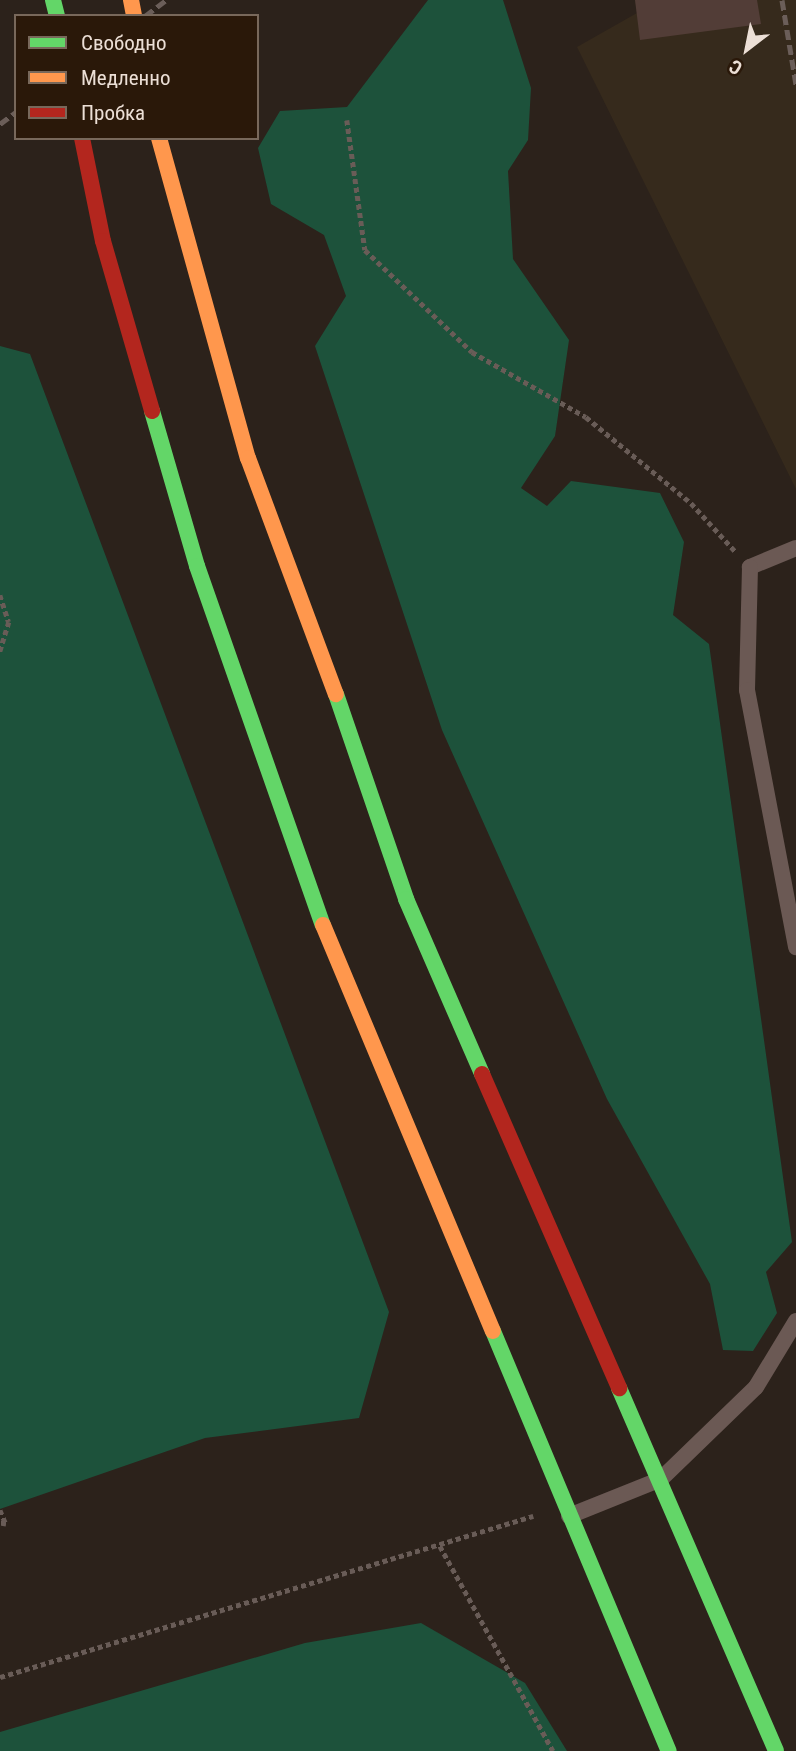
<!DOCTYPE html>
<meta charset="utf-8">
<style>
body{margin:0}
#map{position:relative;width:796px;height:1751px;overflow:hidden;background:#2c221b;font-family:"Roboto Condensed",sans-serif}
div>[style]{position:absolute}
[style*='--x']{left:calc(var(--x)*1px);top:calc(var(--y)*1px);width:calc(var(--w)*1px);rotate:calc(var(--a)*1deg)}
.industrial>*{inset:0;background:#362a1c}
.green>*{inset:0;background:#1d523b}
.building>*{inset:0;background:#523d37}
.path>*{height:4.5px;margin-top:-2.25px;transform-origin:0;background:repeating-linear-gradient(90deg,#695c57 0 5px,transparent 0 8.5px)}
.lane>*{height:16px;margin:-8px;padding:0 8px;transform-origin:8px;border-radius:8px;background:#6b5954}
.fast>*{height:16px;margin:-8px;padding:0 8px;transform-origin:8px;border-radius:8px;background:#63d668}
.slow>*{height:16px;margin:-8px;padding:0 8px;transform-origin:8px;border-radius:8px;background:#ff974d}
.jam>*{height:16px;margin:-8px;padding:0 8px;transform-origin:8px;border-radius:8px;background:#b3261e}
.rail>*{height:5px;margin-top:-2.5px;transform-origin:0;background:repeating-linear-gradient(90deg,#6b5e59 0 10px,transparent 0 15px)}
span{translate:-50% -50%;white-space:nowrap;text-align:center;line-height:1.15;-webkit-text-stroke:5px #2a1809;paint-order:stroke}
.legend{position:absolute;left:14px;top:14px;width:245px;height:126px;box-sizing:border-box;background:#2a1809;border:2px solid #78685b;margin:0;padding:9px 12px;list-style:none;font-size:21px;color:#ecdfd6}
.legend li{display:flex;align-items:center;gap:14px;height:35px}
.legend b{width:35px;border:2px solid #78685b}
.north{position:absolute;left:712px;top:14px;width:70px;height:70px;-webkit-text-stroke:5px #2a1809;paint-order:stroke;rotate:212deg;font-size:19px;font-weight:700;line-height:28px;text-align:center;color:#ecdfd6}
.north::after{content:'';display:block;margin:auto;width:24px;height:32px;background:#ecdfd6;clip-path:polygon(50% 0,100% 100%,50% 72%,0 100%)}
</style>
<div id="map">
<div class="industrial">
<i style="clip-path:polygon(635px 0,796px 0,796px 489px,577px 47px,637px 13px)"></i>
</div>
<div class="green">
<i style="clip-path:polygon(428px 0,503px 0,531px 88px,528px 140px,508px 171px,513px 259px,569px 340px,555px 436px,521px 488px,547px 506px,571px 481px,660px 493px,684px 542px,673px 615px,709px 644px,792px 1242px,766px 1272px,777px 1313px,753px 1351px,723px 1350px,710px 1284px,607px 1099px,442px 730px,315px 346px,346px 296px,324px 235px,271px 204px,258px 148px,280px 111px,347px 107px)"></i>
<i style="clip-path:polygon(0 346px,30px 354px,389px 1312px,359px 1418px,205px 1438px,0 1509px)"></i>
<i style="clip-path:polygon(421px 1623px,525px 1683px,567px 1751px,0 1751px,0 1732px,305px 1643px)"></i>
</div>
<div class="building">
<i style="clip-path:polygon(635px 0,757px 0,761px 24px,640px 40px)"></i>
</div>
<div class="path">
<i style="--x:347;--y:120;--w:131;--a:82.1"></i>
<i style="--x:365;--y:250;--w:148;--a:43.6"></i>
<i style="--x:472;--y:352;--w:131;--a:29.7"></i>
<i style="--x:586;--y:417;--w:136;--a:39.3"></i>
<i style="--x:691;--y:503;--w:65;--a:47.5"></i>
<i style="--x:0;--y:595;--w:28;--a:72"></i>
<i style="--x:9;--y:622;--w:31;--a:107"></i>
<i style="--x:0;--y:1510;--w:15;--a:67"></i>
<i style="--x:6;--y:1524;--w:6;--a:-171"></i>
<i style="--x:440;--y:1546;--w:234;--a:61.1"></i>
<i style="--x:0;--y:1677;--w:557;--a:-16.81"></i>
</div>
<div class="lane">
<i style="--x:796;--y:548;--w:50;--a:157.6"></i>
<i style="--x:750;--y:567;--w:123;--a:91.4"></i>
<i style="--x:747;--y:690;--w:262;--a:79.2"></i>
<i style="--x:569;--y:1516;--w:99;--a:-21.9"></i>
<i style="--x:661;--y:1479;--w:132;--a:-44.1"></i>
<i style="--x:756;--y:1387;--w:77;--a:-58.8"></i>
</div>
<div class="fast">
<i style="--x:53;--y:0;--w:16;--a:76"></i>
<i style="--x:152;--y:411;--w:161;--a:73.8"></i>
<i style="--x:197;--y:566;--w:380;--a:70.7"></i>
<i style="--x:336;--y:694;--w:217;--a:71.1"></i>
<i style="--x:406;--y:899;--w:191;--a:66.5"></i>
<i style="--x:493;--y:1331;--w:455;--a:67.3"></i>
<i style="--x:619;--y:1388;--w:395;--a:66.6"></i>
</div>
<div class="slow">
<i style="--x:131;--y:0;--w:16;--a:79"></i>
<i style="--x:159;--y:138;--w:332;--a:74.5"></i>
<i style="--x:248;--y:458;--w:252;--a:69.6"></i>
<i style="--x:323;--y:925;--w:440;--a:67.3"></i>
</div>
<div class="jam">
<i style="--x:82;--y:138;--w:105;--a:78.5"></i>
<i style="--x:103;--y:241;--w:177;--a:73.9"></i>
<i style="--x:482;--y:1074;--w:343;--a:66.4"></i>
</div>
<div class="rail">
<i style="--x:782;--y:0;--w:86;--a:80.6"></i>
<i style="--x:145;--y:16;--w:26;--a:-37"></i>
<i style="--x:0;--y:124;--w:20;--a:-37"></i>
</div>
<ul class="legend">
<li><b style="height:9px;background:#63d668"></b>Свободно</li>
<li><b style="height:9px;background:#ff974d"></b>Медленно</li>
<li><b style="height:9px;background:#b3261e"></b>Пробка</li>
</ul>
<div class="north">С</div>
</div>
